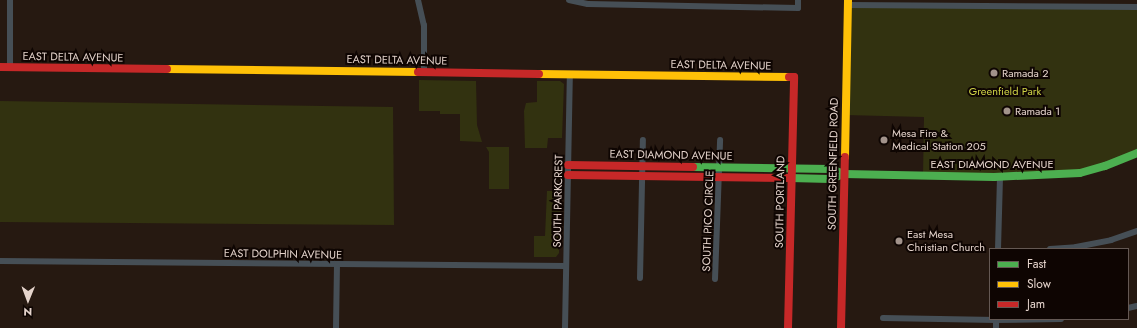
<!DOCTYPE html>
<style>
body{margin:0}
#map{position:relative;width:1137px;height:328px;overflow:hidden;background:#261911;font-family:Jost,sans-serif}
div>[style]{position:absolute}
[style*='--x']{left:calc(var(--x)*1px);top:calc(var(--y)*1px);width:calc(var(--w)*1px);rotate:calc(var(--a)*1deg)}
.green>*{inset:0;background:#323210}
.street>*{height:6px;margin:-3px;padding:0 3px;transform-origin:3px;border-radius:3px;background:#464f56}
.fast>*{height:8px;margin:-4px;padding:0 4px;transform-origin:4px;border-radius:4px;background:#4caf50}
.slow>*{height:8px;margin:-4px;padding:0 4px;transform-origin:4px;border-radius:4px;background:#ffc107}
.jam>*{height:8px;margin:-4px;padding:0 4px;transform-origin:4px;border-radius:4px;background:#c62828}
.dots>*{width:11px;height:11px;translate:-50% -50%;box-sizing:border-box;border:2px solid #0e0502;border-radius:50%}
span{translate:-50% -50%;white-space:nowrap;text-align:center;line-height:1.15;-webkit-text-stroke:4px #0e0502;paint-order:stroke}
.street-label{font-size:11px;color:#e5d4cc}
.poi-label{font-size:11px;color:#e5d4cc}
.left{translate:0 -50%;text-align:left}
.park-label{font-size:11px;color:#cfd346}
.legend{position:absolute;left:989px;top:248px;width:140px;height:72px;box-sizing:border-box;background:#0e0502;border:1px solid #645853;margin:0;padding:5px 7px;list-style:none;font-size:12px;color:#e5d4cc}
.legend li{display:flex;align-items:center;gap:8px;height:20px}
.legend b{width:20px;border:1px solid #645853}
.north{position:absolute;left:8px;top:280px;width:40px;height:40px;-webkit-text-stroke:3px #0e0502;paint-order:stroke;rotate:181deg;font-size:11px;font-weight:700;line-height:16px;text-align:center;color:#e5d4cc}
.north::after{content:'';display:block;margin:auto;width:14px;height:18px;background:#e5d4cc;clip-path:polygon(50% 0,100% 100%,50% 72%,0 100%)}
</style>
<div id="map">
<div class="green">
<i style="clip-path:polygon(848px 5px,1137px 7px,1137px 153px,1080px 173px,923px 176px,924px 117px,845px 115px)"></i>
<i style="clip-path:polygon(419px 80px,476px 81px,477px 125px,482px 142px,460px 141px,460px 114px,440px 114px,440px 111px,419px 111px)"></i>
<i style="clip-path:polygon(537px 81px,560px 81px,564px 84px,562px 138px,548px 138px,547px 148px,525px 148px,524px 111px,526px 103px,537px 102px)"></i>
<i style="clip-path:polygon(0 101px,393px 107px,394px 225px,0 222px)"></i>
<i style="clip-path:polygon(486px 147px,509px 147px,509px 189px,489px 189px,489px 152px)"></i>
<i style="clip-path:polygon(547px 191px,561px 191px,559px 253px,556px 257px,534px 257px,534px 236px,545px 236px)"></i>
</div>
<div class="street">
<i style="--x:418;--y:0;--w:26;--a:77"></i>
<i style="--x:424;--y:25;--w:47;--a:90"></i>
<i style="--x:569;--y:0;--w:19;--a:12"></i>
<i style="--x:588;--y:4;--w:210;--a:1.1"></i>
<i style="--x:798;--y:8;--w:8;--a:-90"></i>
<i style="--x:848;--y:5;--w:289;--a:0.4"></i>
<i style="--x:10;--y:67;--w:67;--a:-90"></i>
<i style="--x:998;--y:249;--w:72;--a:-88.4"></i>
<i style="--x:1050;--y:249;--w:26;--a:-4"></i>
<i style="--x:1076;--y:247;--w:36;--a:-11"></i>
<i style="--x:1111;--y:240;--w:28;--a:-19"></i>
<i style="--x:0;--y:261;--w:566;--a:0.51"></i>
<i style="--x:640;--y:278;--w:138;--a:-88.8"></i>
<i style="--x:715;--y:279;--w:139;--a:-87.9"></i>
<i style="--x:1128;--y:308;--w:9;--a:-13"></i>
<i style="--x:883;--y:318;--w:113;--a:1"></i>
<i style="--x:996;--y:320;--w:65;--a:-0.9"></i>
<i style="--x:336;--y:328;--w:64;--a:-89.1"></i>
<i style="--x:565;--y:328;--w:254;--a:-88.9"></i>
<i style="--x:996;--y:328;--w:9;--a:-90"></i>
</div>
<div class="fast">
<i style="--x:693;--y:167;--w:138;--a:0.8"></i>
<i style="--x:831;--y:169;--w:14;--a:21"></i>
<i style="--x:790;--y:178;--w:40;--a:1.4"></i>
<i style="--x:830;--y:179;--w:15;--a:-20"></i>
<i style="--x:844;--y:174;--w:150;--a:1.1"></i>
<i style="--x:994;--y:177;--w:86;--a:-2.7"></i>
<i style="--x:1080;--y:173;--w:26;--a:-16"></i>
<i style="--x:1105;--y:166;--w:35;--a:-22"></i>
</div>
<div class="slow">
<i style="--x:167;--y:69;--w:251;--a:0.7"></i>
<i style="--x:539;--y:74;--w:250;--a:0.7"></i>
<i style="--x:845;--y:157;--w:157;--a:-88.9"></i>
</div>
<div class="jam">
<i style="--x:0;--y:67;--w:167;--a:0.7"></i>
<i style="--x:418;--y:72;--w:121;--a:0.9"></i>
<i style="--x:568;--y:165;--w:125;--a:0.9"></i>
<i style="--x:568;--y:175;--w:222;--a:0.8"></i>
<i style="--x:788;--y:328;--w:251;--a:-88.6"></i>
<i style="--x:794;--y:77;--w:5;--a:180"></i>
<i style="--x:841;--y:328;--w:171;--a:-88.7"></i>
</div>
<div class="dots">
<i style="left:994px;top:73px;background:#a2938b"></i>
<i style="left:1007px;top:111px;background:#a2938b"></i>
<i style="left:884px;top:140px;background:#a2938b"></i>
<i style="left:899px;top:241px;background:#a2938b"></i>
</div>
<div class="street-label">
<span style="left:73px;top:57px;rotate:1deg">EAST DELTA AVENUE</span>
<span style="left:397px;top:60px;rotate:1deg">EAST DELTA AVENUE</span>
<span style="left:721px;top:65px;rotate:1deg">EAST DELTA AVENUE</span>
<span style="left:671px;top:155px;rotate:1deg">EAST DIAMOND AVENUE</span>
<span style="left:833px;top:164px;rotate:-89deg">SOUTH GREENFIELD ROAD</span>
<span style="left:992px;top:164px">EAST DIAMOND AVENUE</span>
<span style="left:558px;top:201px;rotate:-89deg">SOUTH PARKCREST</span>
<span style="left:780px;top:202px;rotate:-89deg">SOUTH PORTLAND</span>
<span style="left:708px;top:221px;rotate:-88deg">SOUTH PICO CIRCLE</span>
<span style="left:283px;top:254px;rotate:1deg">EAST DOLPHIN AVENUE</span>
</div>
<div class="poi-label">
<span class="left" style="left:1002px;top:73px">Ramada 2</span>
<span class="left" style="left:1015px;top:111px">Ramada 1</span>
<span class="left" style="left:892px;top:140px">Mesa Fire &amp;<br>Medical Station 205</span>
<span class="left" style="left:907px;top:241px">East Mesa<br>Christian Church</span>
</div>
<div class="park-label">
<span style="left:1005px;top:91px">Greenfield Park</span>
</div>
<ul class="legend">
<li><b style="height:5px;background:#4caf50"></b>Fast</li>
<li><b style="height:5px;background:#ffc107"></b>Slow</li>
<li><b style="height:5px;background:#c62828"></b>Jam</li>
</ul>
<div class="north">N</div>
</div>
